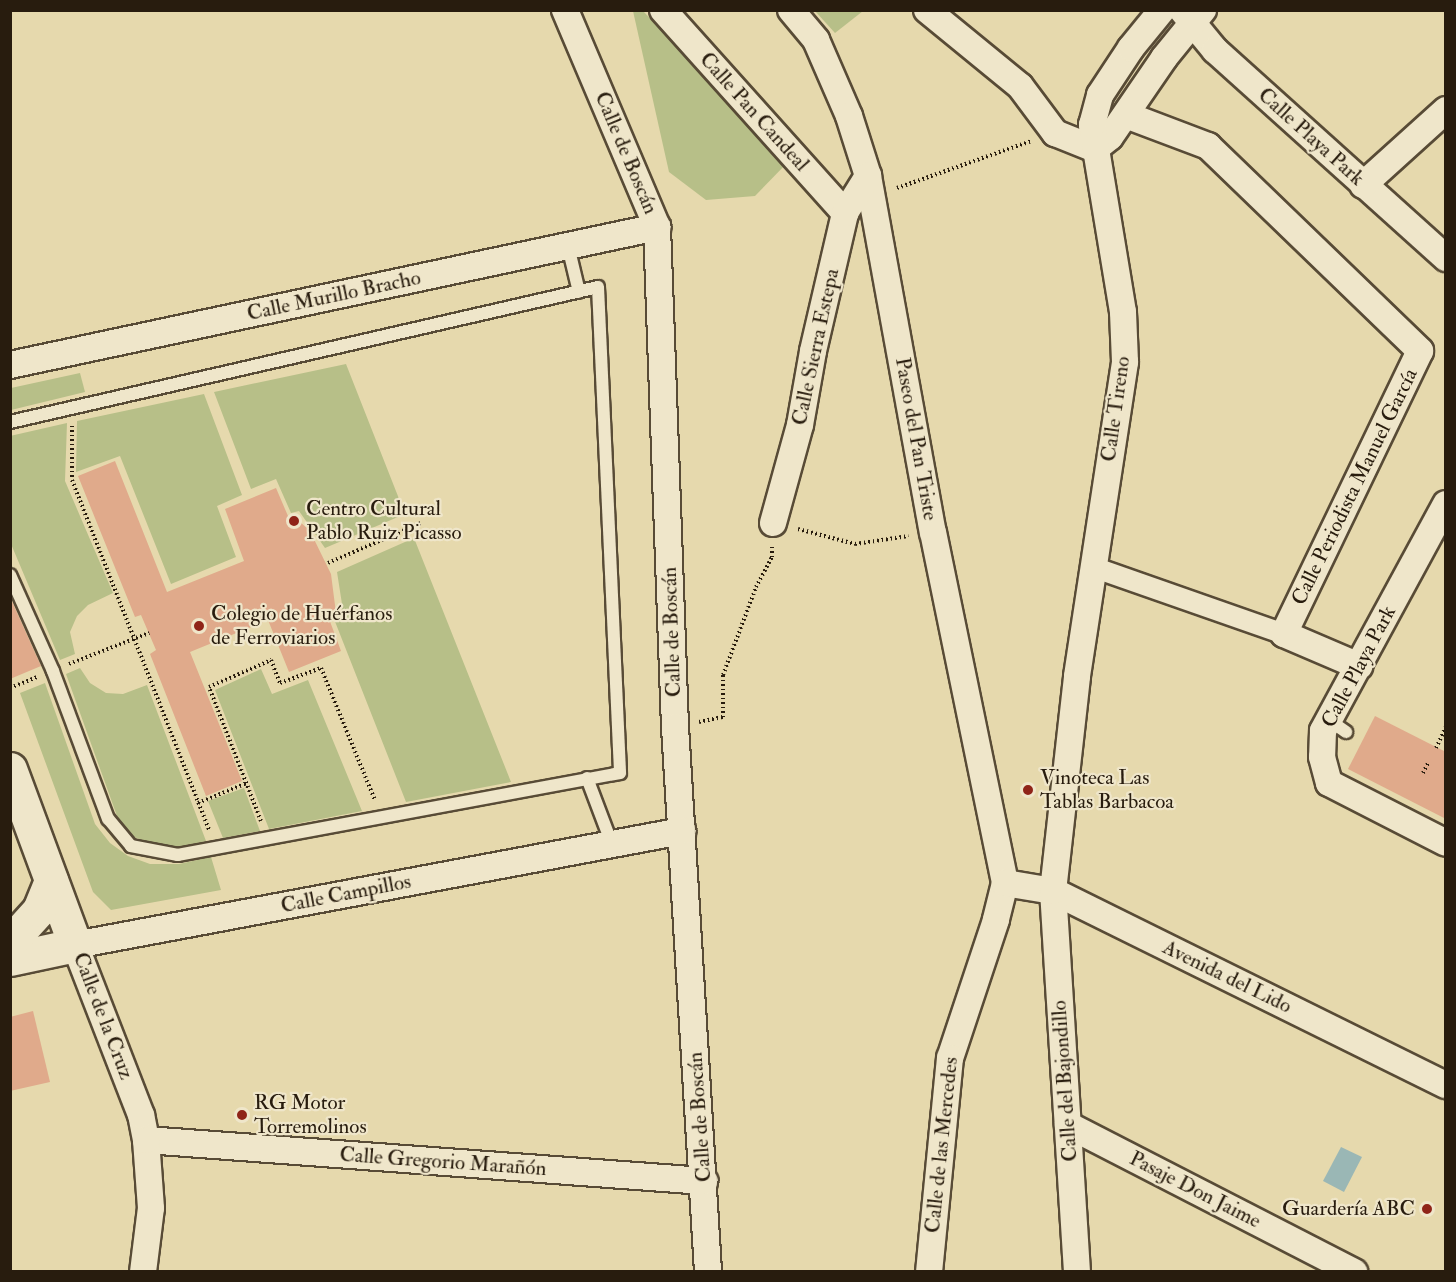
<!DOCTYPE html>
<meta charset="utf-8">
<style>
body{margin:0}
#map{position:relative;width:1456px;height:1282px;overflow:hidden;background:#e6d9ad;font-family:"IM FELL Double Pica",serif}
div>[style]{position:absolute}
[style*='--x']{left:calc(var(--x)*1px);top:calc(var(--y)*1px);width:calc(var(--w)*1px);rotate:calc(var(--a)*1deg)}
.green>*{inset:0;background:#b7bf88}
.water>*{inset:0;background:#9ab7b5}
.building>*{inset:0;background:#e0aa8b}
.path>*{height:4px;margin-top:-2px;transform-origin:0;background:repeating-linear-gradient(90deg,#281c0e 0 1.5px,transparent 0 4.5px)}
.roads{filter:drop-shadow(2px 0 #584b36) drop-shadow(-2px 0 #584b36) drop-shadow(0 2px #584b36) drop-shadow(0 -2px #584b36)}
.service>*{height:12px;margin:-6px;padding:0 6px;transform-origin:6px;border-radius:6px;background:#efe6ca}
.pedestrian>*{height:20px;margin:-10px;padding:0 10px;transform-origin:10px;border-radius:10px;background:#efe6ca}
.minor>*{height:26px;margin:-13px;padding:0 13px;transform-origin:13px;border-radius:13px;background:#efe6ca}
.secondary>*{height:33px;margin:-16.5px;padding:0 16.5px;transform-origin:16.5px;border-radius:16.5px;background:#efe6ca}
.dots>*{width:16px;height:16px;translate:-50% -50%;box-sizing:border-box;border:3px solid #efe6ca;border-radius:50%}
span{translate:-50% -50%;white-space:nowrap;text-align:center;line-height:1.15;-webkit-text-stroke:4.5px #efe6ca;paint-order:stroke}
.street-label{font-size:21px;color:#281c0e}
.poi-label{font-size:21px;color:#281c0e}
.left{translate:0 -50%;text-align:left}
.right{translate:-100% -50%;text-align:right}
.frame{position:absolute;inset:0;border:12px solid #281c0e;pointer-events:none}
</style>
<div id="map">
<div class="green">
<i style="clip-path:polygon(633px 11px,643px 11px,788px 162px,755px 196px,706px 200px,669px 172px)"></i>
<i style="clip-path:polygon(815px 11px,863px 11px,835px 33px)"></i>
<i style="clip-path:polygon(346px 364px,405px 514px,325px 548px,299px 511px,291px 513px,276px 479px,251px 489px,214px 392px)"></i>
<i style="clip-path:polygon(80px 373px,85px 392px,11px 410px,11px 388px)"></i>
<i style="clip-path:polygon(204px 394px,242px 495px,217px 506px,236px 557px,171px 584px,120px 456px,76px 472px,77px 421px)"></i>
<i style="clip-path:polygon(67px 423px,65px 481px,113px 593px,88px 605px,77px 616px,70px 632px,75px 654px,60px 660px,11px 544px,10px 436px)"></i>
<i style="clip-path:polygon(414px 538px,511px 782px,406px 802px,334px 619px,341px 615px,342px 604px,337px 572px)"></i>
<i style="clip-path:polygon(80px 668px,90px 683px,106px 693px,123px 694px,147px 685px,206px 841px,175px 848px,152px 844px,134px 837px,125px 827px,117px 816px,66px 674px)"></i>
<i style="clip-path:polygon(261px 669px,272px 694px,308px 680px,362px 811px,269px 829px,215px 690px)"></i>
<i style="clip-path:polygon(45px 683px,95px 824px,110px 843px,128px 856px,150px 864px,179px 864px,211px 857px,221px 890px,111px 910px,93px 892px,20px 693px)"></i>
<i style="clip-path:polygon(244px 788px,260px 831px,223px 838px,208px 801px)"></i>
</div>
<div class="water">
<i style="clip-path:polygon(1341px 1147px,1362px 1157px,1344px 1192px,1323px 1181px)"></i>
</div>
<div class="building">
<i style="clip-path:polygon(115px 461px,167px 592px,244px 561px,225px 509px,276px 488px,291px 523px,298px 520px,310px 531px,331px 574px,336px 613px,328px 616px,341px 651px,289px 672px,268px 620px,190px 652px,242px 781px,206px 796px,150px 654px,156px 650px,141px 615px,135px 617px,78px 476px)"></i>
<i style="clip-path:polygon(10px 597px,41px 666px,10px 679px)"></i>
<i style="clip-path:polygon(1375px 716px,1446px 752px,1446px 819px,1348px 769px)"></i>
<i style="clip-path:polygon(33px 1011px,50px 1082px,10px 1091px,10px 1017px)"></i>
</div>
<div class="path">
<i style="--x:897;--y:188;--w:142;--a:-19.3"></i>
<i style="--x:72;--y:426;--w:54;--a:90"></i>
<i style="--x:72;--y:480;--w:376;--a:68.6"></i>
<i style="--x:798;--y:529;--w:59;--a:14.7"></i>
<i style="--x:855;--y:544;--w:54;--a:-8.6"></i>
<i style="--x:328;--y:563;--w:101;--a:-23.3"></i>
<i style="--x:69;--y:664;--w:86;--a:-21.2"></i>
<i style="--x:10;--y:688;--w:29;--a:-22"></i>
<i style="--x:699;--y:722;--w:25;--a:-12"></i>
<i style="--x:723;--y:717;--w:42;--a:-90"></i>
<i style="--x:723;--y:675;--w:94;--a:-69.4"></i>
<i style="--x:756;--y:587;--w:34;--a:-62"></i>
<i style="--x:772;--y:557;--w:11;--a:-90"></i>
<i style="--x:1436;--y:748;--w:23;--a:-65"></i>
<i style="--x:1423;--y:773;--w:11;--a:-63"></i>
<i style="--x:198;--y:803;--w:53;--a:-22.2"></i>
<i style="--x:261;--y:821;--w:144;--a:-111.2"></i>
<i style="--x:209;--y:687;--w:68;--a:-23.5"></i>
<i style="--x:271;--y:660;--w:25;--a:69"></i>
<i style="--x:280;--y:683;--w:44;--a:-20.1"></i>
<i style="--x:321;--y:668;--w:143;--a:67.8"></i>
</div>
<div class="roads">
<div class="service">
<i style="--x:568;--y:246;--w:47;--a:76.6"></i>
<i style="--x:10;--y:422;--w:603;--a:-12.93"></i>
<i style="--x:598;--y:287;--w:486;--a:87.4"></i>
<i style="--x:620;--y:773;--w:450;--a:169.5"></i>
<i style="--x:178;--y:855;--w:48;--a:-169.2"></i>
<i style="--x:131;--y:846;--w:35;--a:-130"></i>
<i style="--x:108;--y:819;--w:158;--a:-110.4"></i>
<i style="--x:53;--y:671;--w:105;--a:-114.1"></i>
<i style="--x:1329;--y:720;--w:21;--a:35"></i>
<i style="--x:587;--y:778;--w:71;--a:69.3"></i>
</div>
<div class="pedestrian">
<i style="--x:1093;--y:567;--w:202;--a:19.3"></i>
</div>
<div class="minor">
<i style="--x:565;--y:10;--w:236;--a:67"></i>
<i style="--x:657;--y:227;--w:500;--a:87.94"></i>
<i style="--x:675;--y:727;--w:546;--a:86.53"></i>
<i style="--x:663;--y:10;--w:273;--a:48.1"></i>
<i style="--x:791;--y:10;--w:39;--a:50"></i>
<i style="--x:816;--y:40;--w:83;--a:66.5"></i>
<i style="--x:849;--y:116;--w:63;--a:72.4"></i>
<i style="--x:868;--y:176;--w:362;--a:79.7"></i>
<i style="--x:933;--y:532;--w:358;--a:78.4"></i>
<i style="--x:1005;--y:883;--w:38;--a:104"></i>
<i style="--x:996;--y:920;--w:145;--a:108.4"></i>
<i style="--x:950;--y:1058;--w:215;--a:95.6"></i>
<i style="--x:927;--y:10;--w:120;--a:39.3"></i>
<i style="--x:1020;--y:86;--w:59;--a:53.3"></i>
<i style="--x:1055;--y:133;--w:43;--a:21.8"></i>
<i style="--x:1182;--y:10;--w:52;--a:50.5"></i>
<i style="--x:1215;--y:50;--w:311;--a:42"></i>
<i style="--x:1126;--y:115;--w:88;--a:20.7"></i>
<i style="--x:1208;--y:146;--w:295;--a:44"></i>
<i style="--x:1420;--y:351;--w:314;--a:115.7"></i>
<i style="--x:1284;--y:634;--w:82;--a:23.1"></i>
<i style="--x:1095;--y:149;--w:19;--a:-39"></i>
<i style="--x:1110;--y:137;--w:96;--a:-55.6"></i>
<i style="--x:1164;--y:58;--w:62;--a:-50.9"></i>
<i style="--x:1363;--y:185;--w:112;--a:-42.1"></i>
<i style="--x:10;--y:365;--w:662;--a:-12.04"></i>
<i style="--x:1446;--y:504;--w:258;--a:118.5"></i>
<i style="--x:1323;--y:731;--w:26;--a:92"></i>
<i style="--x:1322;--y:757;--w:27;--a:75"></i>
<i style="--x:1329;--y:783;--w:131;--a:27.1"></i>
<i style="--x:773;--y:523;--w:102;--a:-74.6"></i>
<i style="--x:800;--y:425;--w:75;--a:-80"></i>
<i style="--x:813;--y:351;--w:142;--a:-76.9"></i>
<i style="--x:845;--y:213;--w:44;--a:-58.1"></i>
<i style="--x:1005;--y:883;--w:49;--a:9.5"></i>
<i style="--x:1053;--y:891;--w:438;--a:26.3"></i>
<i style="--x:1068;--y:1125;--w:322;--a:27.2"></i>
<i style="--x:146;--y:1140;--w:560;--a:4.2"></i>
<i style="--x:143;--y:1272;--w:64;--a:-82.9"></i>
<i style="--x:151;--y:1208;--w:68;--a:-94.2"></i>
<i style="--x:146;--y:1140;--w:25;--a:-101"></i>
<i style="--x:141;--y:1115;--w:182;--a:-111.2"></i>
<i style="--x:75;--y:945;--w:618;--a:-10.64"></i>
<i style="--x:1077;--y:1272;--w:382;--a:-93.6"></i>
<i style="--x:1053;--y:891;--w:216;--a:-83.6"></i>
<i style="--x:1077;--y:676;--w:318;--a:-81.3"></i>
<i style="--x:1125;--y:362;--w:50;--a:-92.3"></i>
<i style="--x:1123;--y:312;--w:190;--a:-99.4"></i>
<i style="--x:1092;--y:125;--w:31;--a:-75"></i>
<i style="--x:1100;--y:95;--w:56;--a:-56.6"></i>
<i style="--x:1131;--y:48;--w:49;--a:-50.8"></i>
</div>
<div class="secondary">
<i style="--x:10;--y:769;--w:188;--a:69.7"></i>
<i style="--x:75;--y:945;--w:66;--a:167.8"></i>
<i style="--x:10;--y:942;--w:43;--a:-47.8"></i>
<i style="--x:39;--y:910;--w:32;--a:-68"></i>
</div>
</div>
<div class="dots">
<i style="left:294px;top:521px;background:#8f2418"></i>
<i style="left:199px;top:626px;background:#8f2418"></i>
<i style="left:1028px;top:790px;background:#8f2418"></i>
<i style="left:242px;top:1115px;background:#8f2418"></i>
<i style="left:1427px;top:1209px;background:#8f2418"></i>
</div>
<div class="street-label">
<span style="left:754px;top:112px;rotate:48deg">Calle Pan Candeal</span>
<span style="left:1311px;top:137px;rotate:42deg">Calle Playa Park</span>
<span style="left:626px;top:153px;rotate:67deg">Calle de Boscán</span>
<span style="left:334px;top:296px;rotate:-12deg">Calle Murillo Bracho</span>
<span style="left:816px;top:347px;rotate:-78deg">Calle Sierra Estepa</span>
<span style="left:1116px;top:409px;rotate:-82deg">Calle Tireno</span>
<span style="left:916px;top:439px;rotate:80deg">Paseo del Pan Triste</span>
<span style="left:1355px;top:487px;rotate:-64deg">Calle Periodista Manuel García</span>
<span style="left:672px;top:632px;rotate:-92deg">Calle de Boscán</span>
<span style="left:1359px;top:667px;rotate:-62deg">Calle Playa Park</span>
<span style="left:346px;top:894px;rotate:-11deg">Calle Campillos</span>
<span style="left:1227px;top:977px;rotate:26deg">Avenida del Lido</span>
<span style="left:103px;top:1016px;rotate:69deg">Calle de la Cruz</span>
<span style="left:1065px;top:1081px;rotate:-94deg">Calle del Bajondillo</span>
<span style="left:700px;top:1117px;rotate:-94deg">Calle de Boscán</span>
<span style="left:942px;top:1145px;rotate:-84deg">Calle de las Mercedes</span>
<span style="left:443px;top:1162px;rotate:4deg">Calle Gregorio Marañón</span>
<span style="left:1195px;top:1190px;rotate:27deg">Pasaje Don Jaime</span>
</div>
<div class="poi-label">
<span class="left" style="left:306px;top:521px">Centro Cultural<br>Pablo Ruiz Picasso</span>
<span class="left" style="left:211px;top:626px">Colegio de Huérfanos<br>de Ferroviarios</span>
<span class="left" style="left:1040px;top:790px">Vinoteca Las<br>Tablas Barbacoa</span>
<span class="left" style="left:254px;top:1115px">RG Motor<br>Torremolinos</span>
<span class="right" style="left:1415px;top:1209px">Guardería ABC</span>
</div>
<div class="frame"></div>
</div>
